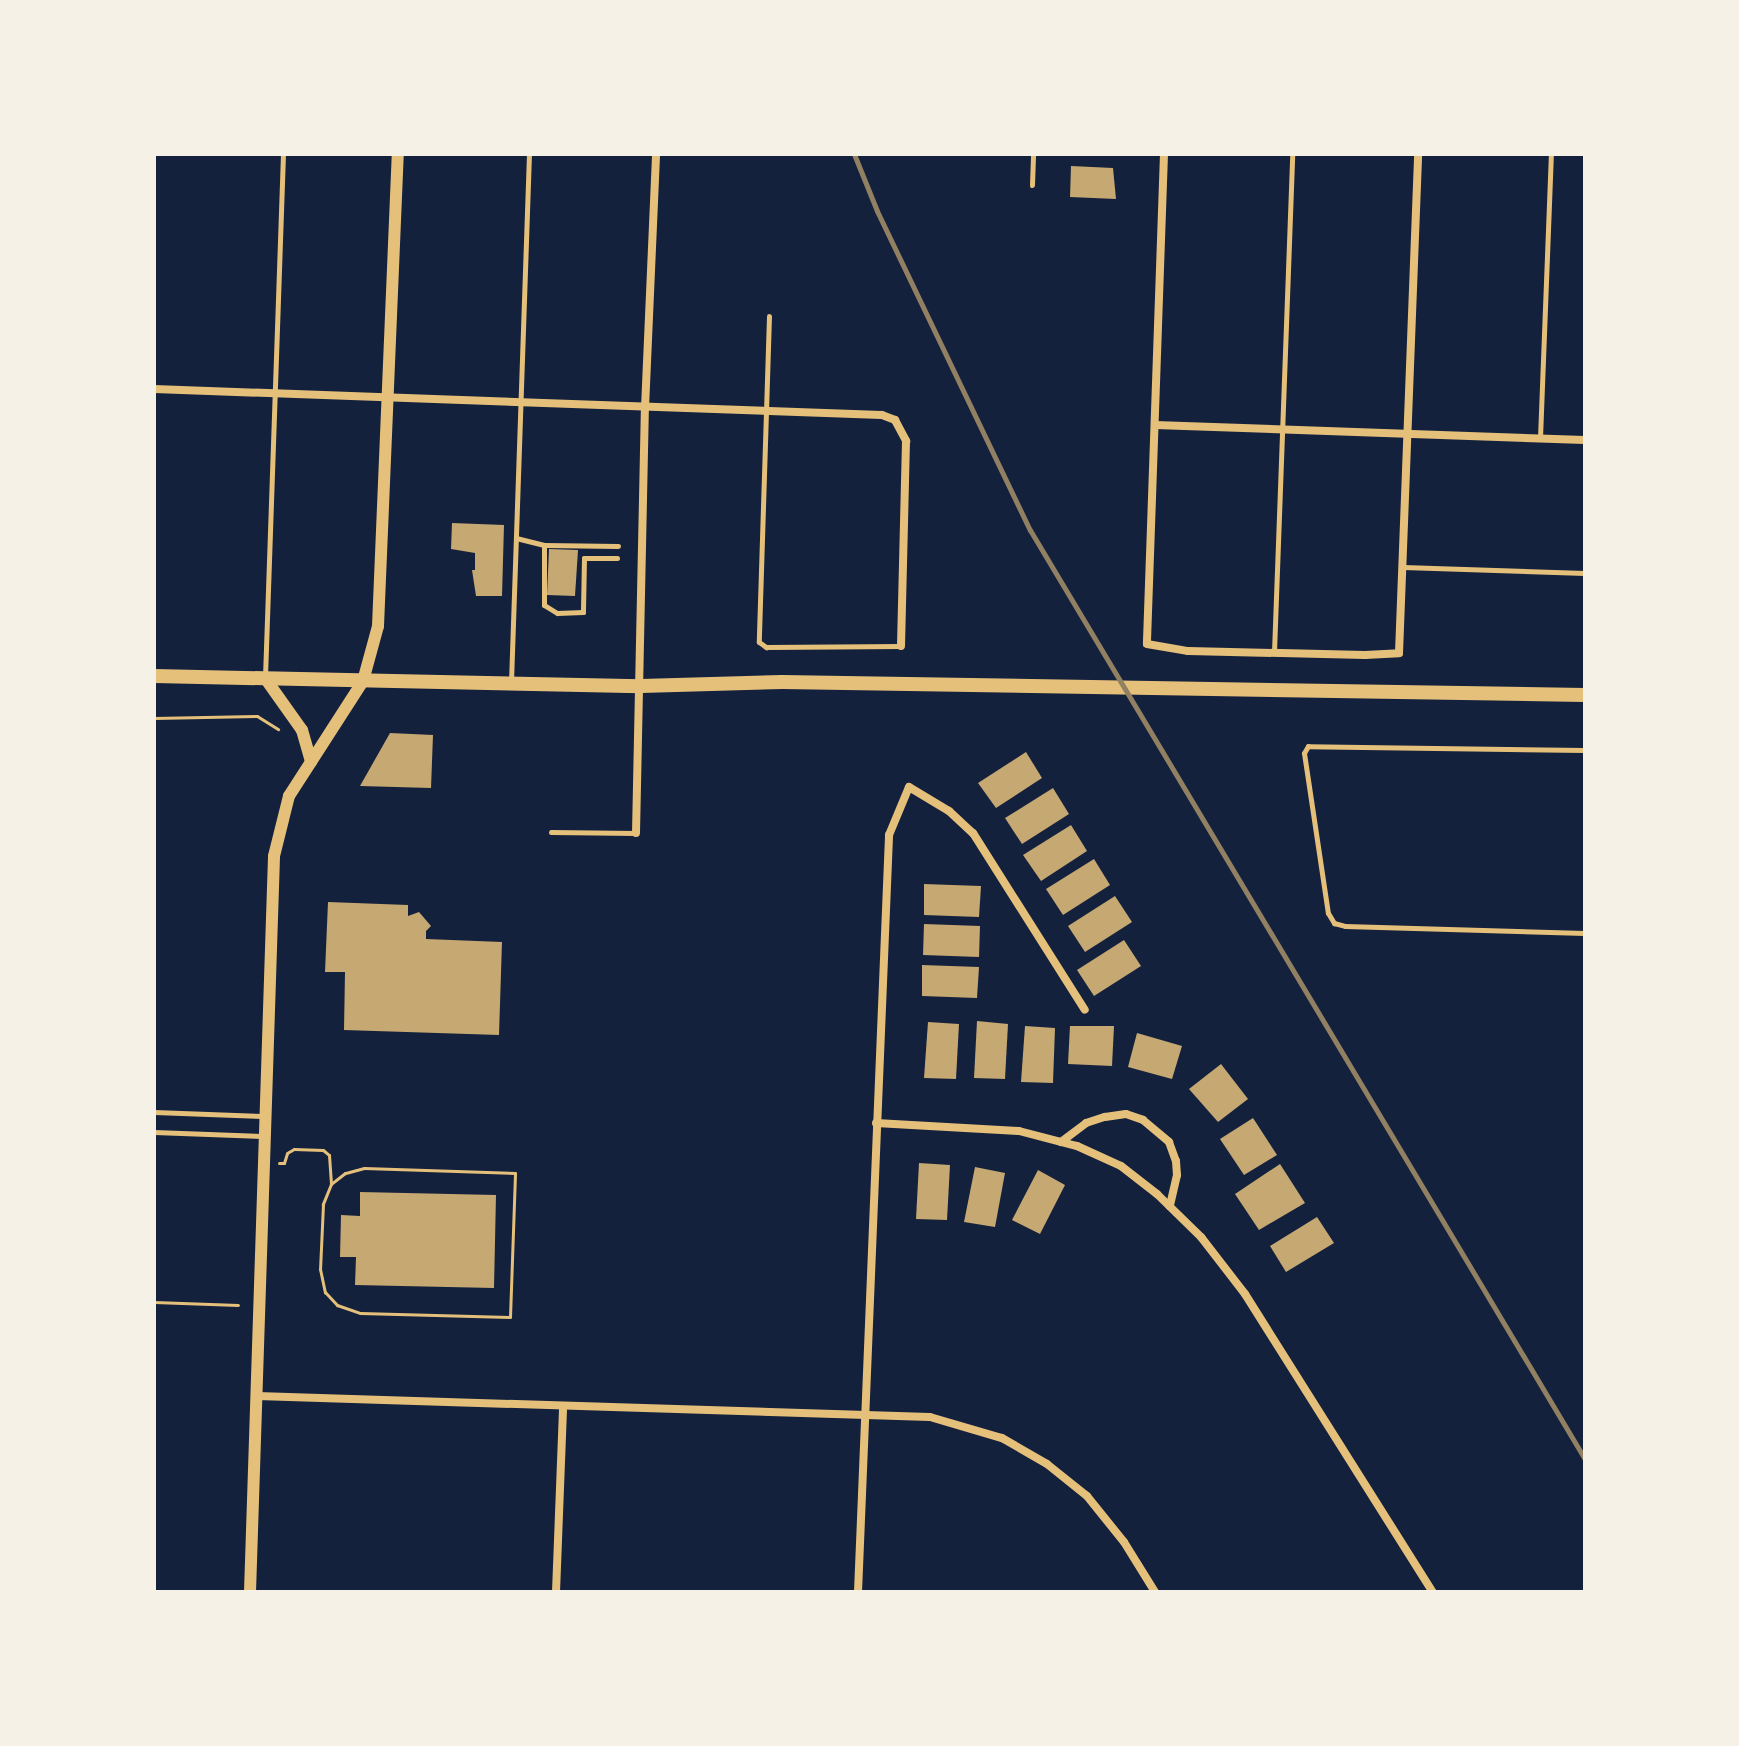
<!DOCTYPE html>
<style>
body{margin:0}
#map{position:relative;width:1739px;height:1746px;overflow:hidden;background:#14213d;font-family:"PT Sans Narrow",sans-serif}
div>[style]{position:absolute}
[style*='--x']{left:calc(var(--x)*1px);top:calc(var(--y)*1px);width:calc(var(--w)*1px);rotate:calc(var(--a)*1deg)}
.building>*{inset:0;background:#c6a872}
.path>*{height:3px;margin:-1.5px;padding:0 1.5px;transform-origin:1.5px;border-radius:1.5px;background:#e5c07b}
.service>*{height:5px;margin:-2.5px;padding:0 2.5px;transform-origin:2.5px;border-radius:2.5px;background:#e5c07b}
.minor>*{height:8px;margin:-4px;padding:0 4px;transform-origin:4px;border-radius:4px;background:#e5c07b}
.tertiary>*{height:12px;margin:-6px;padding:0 6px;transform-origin:6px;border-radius:6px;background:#e5c07b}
.secondary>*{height:14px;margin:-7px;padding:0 7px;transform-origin:7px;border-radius:7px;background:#e5c07b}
.rail>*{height:5px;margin:-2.5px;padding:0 2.5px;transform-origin:2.5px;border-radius:2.5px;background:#918062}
span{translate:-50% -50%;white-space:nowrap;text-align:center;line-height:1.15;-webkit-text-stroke:8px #f6f1e7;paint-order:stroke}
.frame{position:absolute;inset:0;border:156px solid #f6f1e7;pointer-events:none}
</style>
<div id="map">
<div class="building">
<i style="clip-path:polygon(1071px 166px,1113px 168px,1116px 199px,1070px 197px)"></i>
<i style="clip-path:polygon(452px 523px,504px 525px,502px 596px,476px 596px,472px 570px,475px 570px,475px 553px,451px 549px)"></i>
<i style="clip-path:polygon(549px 549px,578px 550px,575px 596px,547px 595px)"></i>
<i style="clip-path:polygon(390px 733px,433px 735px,431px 788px,360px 786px)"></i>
<i style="clip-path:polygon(1026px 752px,1042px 778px,996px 808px,978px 783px)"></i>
<i style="clip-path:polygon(1053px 788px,1069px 814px,1022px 844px,1005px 818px)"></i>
<i style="clip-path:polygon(1071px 825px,1087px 851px,1041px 881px,1023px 855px)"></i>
<i style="clip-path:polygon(1094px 859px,1110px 885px,1063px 915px,1046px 889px)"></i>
<i style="clip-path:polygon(924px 884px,981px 886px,979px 917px,924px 915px)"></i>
<i style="clip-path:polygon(1115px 896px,1132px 922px,1085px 952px,1068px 926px)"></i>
<i style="clip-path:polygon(328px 902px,408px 905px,408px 916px,419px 912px,431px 926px,426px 931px,426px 939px,502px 942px,499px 1035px,344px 1030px,345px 972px,325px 972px)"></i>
<i style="clip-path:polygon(924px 924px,980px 926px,979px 957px,923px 955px)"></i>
<i style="clip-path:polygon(1124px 940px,1141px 966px,1094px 996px,1077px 970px)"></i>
<i style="clip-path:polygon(922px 965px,979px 967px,977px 998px,922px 996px)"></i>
<i style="clip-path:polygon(977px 1021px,1008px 1024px,1005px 1079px,974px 1078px)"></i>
<i style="clip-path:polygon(928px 1022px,959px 1024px,956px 1079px,924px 1078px)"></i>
<i style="clip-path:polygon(1025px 1026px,1055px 1028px,1053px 1083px,1021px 1082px)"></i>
<i style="clip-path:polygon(1070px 1026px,1114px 1026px,1112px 1066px,1068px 1064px)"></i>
<i style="clip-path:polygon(1137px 1033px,1182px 1046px,1172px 1079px,1128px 1067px)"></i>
<i style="clip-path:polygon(1221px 1064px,1248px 1099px,1218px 1122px,1189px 1089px)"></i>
<i style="clip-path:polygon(1253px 1118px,1277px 1155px,1244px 1175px,1220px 1139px)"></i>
<i style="clip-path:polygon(919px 1163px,950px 1165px,947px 1220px,916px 1219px)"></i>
<i style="clip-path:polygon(1280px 1164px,1305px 1203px,1259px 1230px,1235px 1194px)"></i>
<i style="clip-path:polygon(975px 1167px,1005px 1173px,995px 1227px,964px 1222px)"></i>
<i style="clip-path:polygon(1038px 1170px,1065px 1185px,1040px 1234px,1012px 1220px)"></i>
<i style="clip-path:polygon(360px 1192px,496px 1195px,494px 1288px,355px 1285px,356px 1257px,340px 1257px,341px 1215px,360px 1216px)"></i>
<i style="clip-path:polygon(1317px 1217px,1334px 1243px,1286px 1272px,1270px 1246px)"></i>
</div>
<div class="path">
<i style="--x:154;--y:718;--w:103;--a:-1.1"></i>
<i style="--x:257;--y:716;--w:25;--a:32"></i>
<i style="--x:279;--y:1163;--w:5;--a:0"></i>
<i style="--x:284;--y:1163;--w:10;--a:-73"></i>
<i style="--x:287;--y:1153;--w:8;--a:-30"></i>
<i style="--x:294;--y:1149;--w:29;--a:2"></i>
<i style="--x:323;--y:1150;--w:8;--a:40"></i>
<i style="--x:329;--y:1155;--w:29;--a:86"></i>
<i style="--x:331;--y:1184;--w:22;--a:112"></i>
<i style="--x:323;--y:1204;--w:65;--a:92.6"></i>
<i style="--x:320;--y:1269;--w:24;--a:78"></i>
<i style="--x:325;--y:1292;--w:18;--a:47"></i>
<i style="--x:337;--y:1305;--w:24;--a:19"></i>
<i style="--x:360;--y:1313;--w:150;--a:1.5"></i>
<i style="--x:510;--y:1317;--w:144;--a:-88"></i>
<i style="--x:515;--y:1173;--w:151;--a:-178.1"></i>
<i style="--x:364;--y:1168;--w:20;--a:165"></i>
<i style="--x:345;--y:1173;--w:18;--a:142"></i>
<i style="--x:154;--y:1302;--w:84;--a:2"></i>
</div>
<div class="service">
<i style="--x:1032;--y:185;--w:31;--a:-88"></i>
<i style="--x:769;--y:316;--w:326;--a:91.8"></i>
<i style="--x:759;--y:642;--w:9;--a:36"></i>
<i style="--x:766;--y:647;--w:135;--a:-0.4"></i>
<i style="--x:1540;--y:438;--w:284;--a:-87.8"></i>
<i style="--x:516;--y:538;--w:29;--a:14"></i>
<i style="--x:617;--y:558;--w:33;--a:180"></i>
<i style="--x:584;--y:558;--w:54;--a:91.1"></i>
<i style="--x:583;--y:612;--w:26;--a:178"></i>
<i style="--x:557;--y:613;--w:15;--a:-148"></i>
<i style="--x:544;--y:605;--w:60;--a:-90"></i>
<i style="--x:544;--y:545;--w:74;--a:0.8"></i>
<i style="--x:1403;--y:567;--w:182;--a:1.9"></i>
<i style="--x:1274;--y:652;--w:498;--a:-87.9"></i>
<i style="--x:265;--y:677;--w:523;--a:-88.03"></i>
<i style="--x:511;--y:682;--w:528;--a:-88.05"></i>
<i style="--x:1585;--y:750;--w:277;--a:-179.2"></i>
<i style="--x:1308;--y:746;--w:8;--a:120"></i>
<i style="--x:1304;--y:753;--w:162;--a:81.5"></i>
<i style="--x:1328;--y:913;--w:12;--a:59"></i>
<i style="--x:1334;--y:923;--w:11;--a:15"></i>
<i style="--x:1345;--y:926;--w:240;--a:1.7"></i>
<i style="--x:551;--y:832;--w:85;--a:0.7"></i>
<i style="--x:154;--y:1112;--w:111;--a:2.1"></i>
<i style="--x:154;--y:1132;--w:111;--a:2.1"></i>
</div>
<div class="minor">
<i style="--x:1164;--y:154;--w:490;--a:92"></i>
<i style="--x:1147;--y:644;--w:42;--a:9.7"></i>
<i style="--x:1188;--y:651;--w:177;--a:1.3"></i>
<i style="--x:1365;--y:655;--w:34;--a:-3"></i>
<i style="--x:1399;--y:653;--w:499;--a:-87.8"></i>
<i style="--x:154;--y:389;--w:728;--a:2.05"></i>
<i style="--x:882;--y:415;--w:14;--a:21"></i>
<i style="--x:895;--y:420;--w:24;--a:62"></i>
<i style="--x:906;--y:441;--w:205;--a:91.4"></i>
<i style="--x:1155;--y:425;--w:430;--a:2"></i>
<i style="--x:636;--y:833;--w:425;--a:-88.8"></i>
<i style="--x:645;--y:408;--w:254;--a:-87.5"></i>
<i style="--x:876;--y:1123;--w:143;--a:3.2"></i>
<i style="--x:1019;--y:1131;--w:60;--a:14.5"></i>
<i style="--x:1077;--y:1146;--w:48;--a:24.4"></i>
<i style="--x:1121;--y:1166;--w:46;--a:37.9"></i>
<i style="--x:1157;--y:1194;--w:62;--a:44.3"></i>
<i style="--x:1201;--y:1237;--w:72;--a:52.3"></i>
<i style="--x:1245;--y:1294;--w:352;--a:57.8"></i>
<i style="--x:1061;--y:1142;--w:31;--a:-37"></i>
<i style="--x:1086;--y:1123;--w:20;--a:-18"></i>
<i style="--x:1105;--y:1117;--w:21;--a:-8"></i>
<i style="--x:1126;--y:1114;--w:18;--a:19"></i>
<i style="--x:1143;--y:1120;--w:34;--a:40"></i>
<i style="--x:1169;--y:1142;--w:20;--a:70"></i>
<i style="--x:1176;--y:1161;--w:14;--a:86"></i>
<i style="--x:1177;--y:1175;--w:32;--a:103"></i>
<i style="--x:257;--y:1396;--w:673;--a:1.79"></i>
<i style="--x:930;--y:1417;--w:75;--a:16.3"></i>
<i style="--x:1002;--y:1438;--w:52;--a:30"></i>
<i style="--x:1047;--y:1464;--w:51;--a:38.7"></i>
<i style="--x:1087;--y:1496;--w:59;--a:51.2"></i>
<i style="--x:1124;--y:1542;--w:59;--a:58.2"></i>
<i style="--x:556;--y:1592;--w:185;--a:-87.8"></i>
<i style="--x:858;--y:1592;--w:758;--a:-87.65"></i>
<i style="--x:889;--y:835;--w:52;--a:-67.4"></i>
<i style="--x:909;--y:787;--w:47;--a:31"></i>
<i style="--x:949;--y:811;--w:33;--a:43"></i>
<i style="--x:973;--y:833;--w:209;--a:57.7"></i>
</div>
<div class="tertiary">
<i style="--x:265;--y:678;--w:64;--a:54.6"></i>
<i style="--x:302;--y:730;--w:33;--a:74"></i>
<i style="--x:250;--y:1592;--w:736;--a:-88.13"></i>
<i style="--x:274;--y:856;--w:62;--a:-76"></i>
<i style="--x:289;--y:796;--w:137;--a:-57.2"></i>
<i style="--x:363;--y:681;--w:57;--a:-74.7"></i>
<i style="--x:378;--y:626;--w:472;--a:-87.6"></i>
</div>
<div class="secondary">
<i style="--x:154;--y:676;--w:487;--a:1.2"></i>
<i style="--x:641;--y:686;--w:141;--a:-1.6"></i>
<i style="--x:782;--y:682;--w:803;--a:0.93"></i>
</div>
<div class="rail">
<i style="--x:854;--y:154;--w:61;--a:68"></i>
<i style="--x:877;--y:211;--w:354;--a:64.4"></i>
<i style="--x:1030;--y:530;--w:1082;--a:59.15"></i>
</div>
<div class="frame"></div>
</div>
